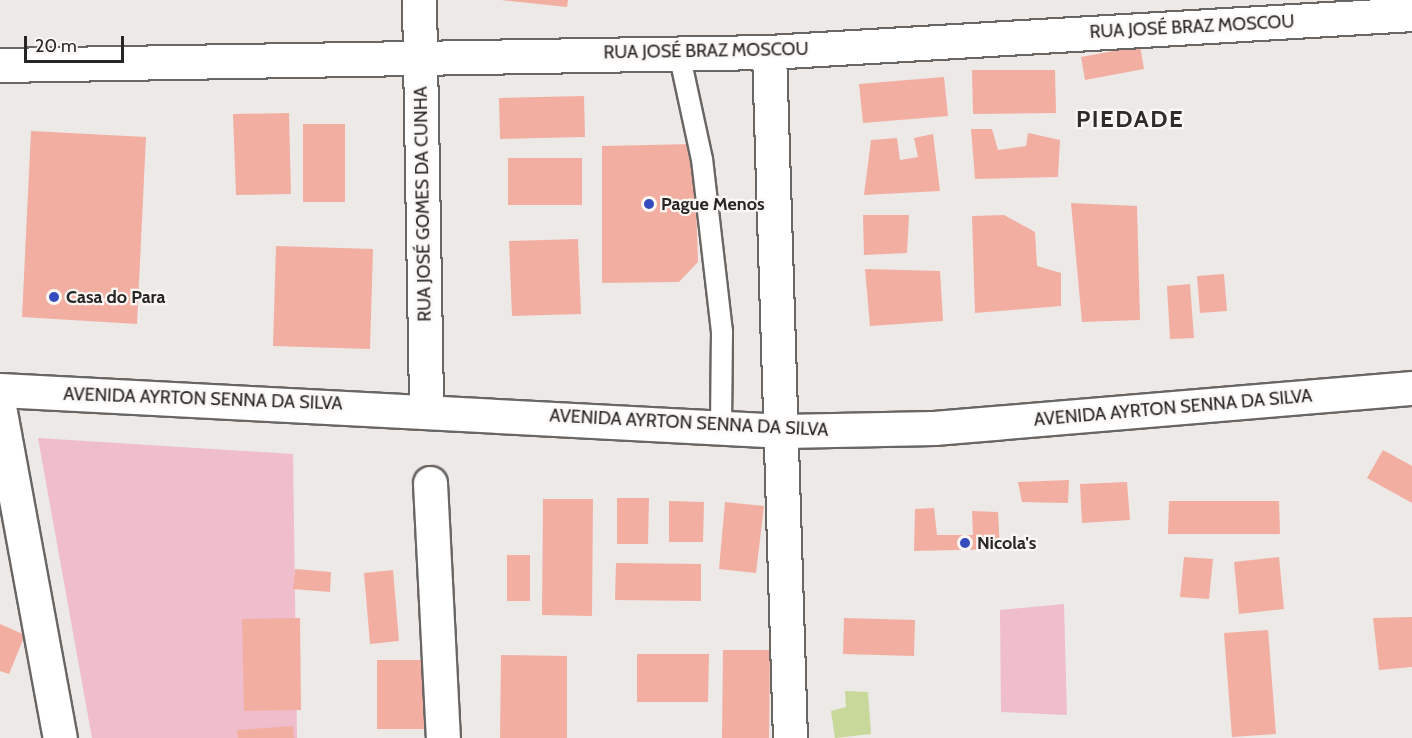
<!DOCTYPE html>
<meta charset="utf-8">
<style>
body{margin:0}
#map{position:relative;width:1412px;height:738px;overflow:hidden;background:#ede9e7;font-family:Cabin,sans-serif}
div>[style]{position:absolute}
[style*='--x']{left:calc(var(--x)*1px);top:calc(var(--y)*1px);width:calc(var(--w)*1px);rotate:calc(var(--a)*1deg)}
.green>*{inset:0;background:#efbdcb}
.water>*{inset:0;background:#c7d89a}
.building>*{inset:0;background:#f3aea2}
.roads{filter:drop-shadow(2px 0 #696664) drop-shadow(-2px 0 #696664) drop-shadow(0 2px #696664) drop-shadow(0 -2px #696664)}
.service>*{height:20px;margin:-10px;padding:0 10px;transform-origin:10px;border-radius:10px;background:#fff}
.minor>*{height:33px;margin:-16.5px;padding:0 16.5px;transform-origin:16.5px;border-radius:16.5px;background:#fff}
.primary>*{height:33px;margin:-16.5px;padding:0 16.5px;transform-origin:16.5px;border-radius:16.5px;background:#fff}
.dots>*{width:16px;height:16px;translate:-50% -50%;box-sizing:border-box;border:3px solid #faf7f4;border-radius:50%}
span{translate:-50% -50%;white-space:nowrap;text-align:center;line-height:1.15;-webkit-text-stroke:4.5px #faf7f4;paint-order:stroke}
.street-label{font-size:18px;color:#272625}
.poi-label{font-size:18px;color:#272625;font-weight:700}
.left{translate:0 -50%;text-align:left}
.district-label{font-size:24px;color:#2e2b29;font-weight:700;letter-spacing:1.5px}
.scale{position:absolute;left:24px;top:36px;width:100px;height:27px;box-sizing:border-box;border:3px solid #272625;border-top:0;padding-left:8px;font-size:18px;line-height:21px;white-space:nowrap;color:#272625;-webkit-text-stroke:4px #faf7f4;paint-order:stroke}
</style>
<div id="map">
<div class="green">
<i style="clip-path:polygon(38px 438px,293px 454px,297px 738px,92px 738px)"></i>
<i style="clip-path:polygon(1064px 604px,1067px 715px,1001px 712px,1000px 610px)"></i>
</div>
<div class="water">
<i style="clip-path:polygon(845px 691px,868px 692px,871px 734px,835px 738px,831px 711px,846px 707px)"></i>
</div>
<div class="building">
<i style="clip-path:polygon(501px 0,568px 0,567px 7px)"></i>
<i style="clip-path:polygon(1140px 46px,1144px 69px,1085px 80px,1081px 57px)"></i>
<i style="clip-path:polygon(972px 70px,1055px 70px,1056px 113px,973px 114px)"></i>
<i style="clip-path:polygon(944px 77px,948px 116px,863px 123px,859px 84px)"></i>
<i style="clip-path:polygon(584px 96px,585px 137px,500px 139px,499px 98px)"></i>
<i style="clip-path:polygon(289px 113px,291px 194px,236px 195px,233px 114px)"></i>
<i style="clip-path:polygon(303px 124px,345px 124px,345px 202px,303px 202px)"></i>
<i style="clip-path:polygon(971px 129px,992px 129px,998px 150px,1026px 146px,1028px 133px,1060px 140px,1058px 177px,975px 179px)"></i>
<i style="clip-path:polygon(31px 131px,146px 137px,137px 324px,22px 317px)"></i>
<i style="clip-path:polygon(933px 134px,940px 191px,864px 195px,871px 140px,897px 138px,900px 160px,918px 157px,914px 138px)"></i>
<i style="clip-path:polygon(694px 144px,698px 262px,679px 282px,602px 283px,602px 146px)"></i>
<i style="clip-path:polygon(508px 158px,582px 158px,582px 205px,508px 205px)"></i>
<i style="clip-path:polygon(1071px 203px,1137px 206px,1140px 320px,1082px 322px)"></i>
<i style="clip-path:polygon(863px 215px,909px 215px,907px 253px,864px 255px)"></i>
<i style="clip-path:polygon(1004px 215px,1035px 232px,1037px 266px,1061px 273px,1061px 306px,975px 313px,972px 216px)"></i>
<i style="clip-path:polygon(578px 239px,581px 314px,512px 316px,509px 241px)"></i>
<i style="clip-path:polygon(276px 246px,373px 249px,370px 349px,273px 346px)"></i>
<i style="clip-path:polygon(865px 269px,940px 271px,943px 321px,870px 326px)"></i>
<i style="clip-path:polygon(1224px 274px,1227px 311px,1200px 313px,1197px 276px)"></i>
<i style="clip-path:polygon(1190px 284px,1194px 338px,1170px 339px,1167px 286px)"></i>
<i style="clip-path:polygon(1383px 450px,1412px 466px,1412px 503px,1367px 478px)"></i>
<i style="clip-path:polygon(1069px 480px,1068px 503px,1022px 502px,1018px 482px)"></i>
<i style="clip-path:polygon(1127px 482px,1130px 520px,1082px 523px,1080px 484px)"></i>
<i style="clip-path:polygon(617px 498px,649px 498px,648px 544px,617px 544px)"></i>
<i style="clip-path:polygon(543px 499px,593px 499px,592px 616px,542px 615px)"></i>
<i style="clip-path:polygon(669px 501px,704px 502px,703px 542px,669px 542px)"></i>
<i style="clip-path:polygon(1169px 501px,1279px 501px,1280px 534px,1168px 534px)"></i>
<i style="clip-path:polygon(725px 502px,764px 506px,756px 573px,719px 569px)"></i>
<i style="clip-path:polygon(934px 508px,937px 535px,973px 535px,972px 511px,998px 512px,1000px 549px,914px 551px,915px 509px)"></i>
<i style="clip-path:polygon(507px 555px,530px 555px,530px 601px,507px 601px)"></i>
<i style="clip-path:polygon(1184px 557px,1213px 559px,1209px 599px,1180px 597px)"></i>
<i style="clip-path:polygon(1279px 557px,1284px 609px,1239px 614px,1234px 562px)"></i>
<i style="clip-path:polygon(616px 563px,701px 564px,701px 601px,615px 600px)"></i>
<i style="clip-path:polygon(295px 569px,331px 572px,330px 592px,293px 589px)"></i>
<i style="clip-path:polygon(393px 570px,399px 641px,370px 644px,364px 573px)"></i>
<i style="clip-path:polygon(1412px 617px,1412px 667px,1379px 670px,1373px 618px)"></i>
<i style="clip-path:polygon(300px 618px,301px 710px,244px 711px,242px 619px)"></i>
<i style="clip-path:polygon(844px 618px,915px 620px,914px 656px,843px 654px)"></i>
<i style="clip-path:polygon(0 624px,25px 635px,9px 674px,0 671px)"></i>
<i style="clip-path:polygon(1268px 630px,1276px 734px,1232px 737px,1224px 633px)"></i>
<i style="clip-path:polygon(723px 650px,770px 650px,769px 738px,722px 738px)"></i>
<i style="clip-path:polygon(637px 654px,709px 654px,708px 702px,637px 702px)"></i>
<i style="clip-path:polygon(501px 655px,567px 656px,567px 738px,500px 738px)"></i>
<i style="clip-path:polygon(377px 660px,426px 660px,425px 729px,377px 729px)"></i>
<i style="clip-path:polygon(293px 726px,294px 738px,238px 738px,237px 730px)"></i>
</div>
<div class="roads">
<div class="service">
<i style="--x:679;--y:53;--w:108;--a:77.8"></i>
<i style="--x:702;--y:159;--w:173;--a:83.4"></i>
<i style="--x:722;--y:331;--w:96;--a:90.6"></i>
</div>
<div class="minor">
<i style="--x:419;--y:0;--w:408;--a:89"></i>
<i style="--x:769;--y:52;--w:686;--a:88.25"></i>
<i style="--x:0;--y:65;--w:769;--a:-0.97"></i>
<i style="--x:769;--y:52;--w:644;--a:-3.38"></i>
<i style="--x:0;--y:412;--w:331;--a:79.6"></i>
<i style="--x:430;--y:483;--w:255;--a:87.1"></i>
</div>
<div class="primary">
<i style="--x:0;--y:390;--w:785;--a:2.99"></i>
<i style="--x:784;--y:431;--w:150;--a:-1.1"></i>
<i style="--x:934;--y:428;--w:480;--a:-4.8"></i>
</div>
</div>
<div class="dots">
<i style="left:649px;top:204px;background:#344cbd"></i>
<i style="left:54px;top:297px;background:#344cbd"></i>
<i style="left:965px;top:543px;background:#344cbd"></i>
</div>
<div class="street-label">
<span style="left:1192px;top:27px;rotate:-3deg">RUA JOSÉ BRAZ MOSCOU</span>
<span style="left:706px;top:51px;rotate:-1deg">RUA JOSÉ BRAZ MOSCOU</span>
<span style="left:423px;top:204px;rotate:-91deg">RUA JOSÉ GOMES DA CUNHA</span>
<span style="left:203px;top:399px;rotate:2deg">AVENIDA AYRTON SENNA DA SILVA</span>
<span style="left:1173px;top:408px;rotate:-5deg">AVENIDA AYRTON SENNA DA SILVA</span>
<span style="left:689px;top:423px;rotate:3deg">AVENIDA AYRTON SENNA DA SILVA</span>
</div>
<div class="poi-label">
<span class="left" style="left:661px;top:204px">Pague Menos</span>
<span class="left" style="left:66px;top:297px">Casa do Para</span>
<span class="left" style="left:977px;top:543px">Nicola's</span>
</div>
<div class="district-label">
<span style="left:1130px;top:119px">PIEDADE</span>
</div>
<div class="scale">20 m</div>
</div>
